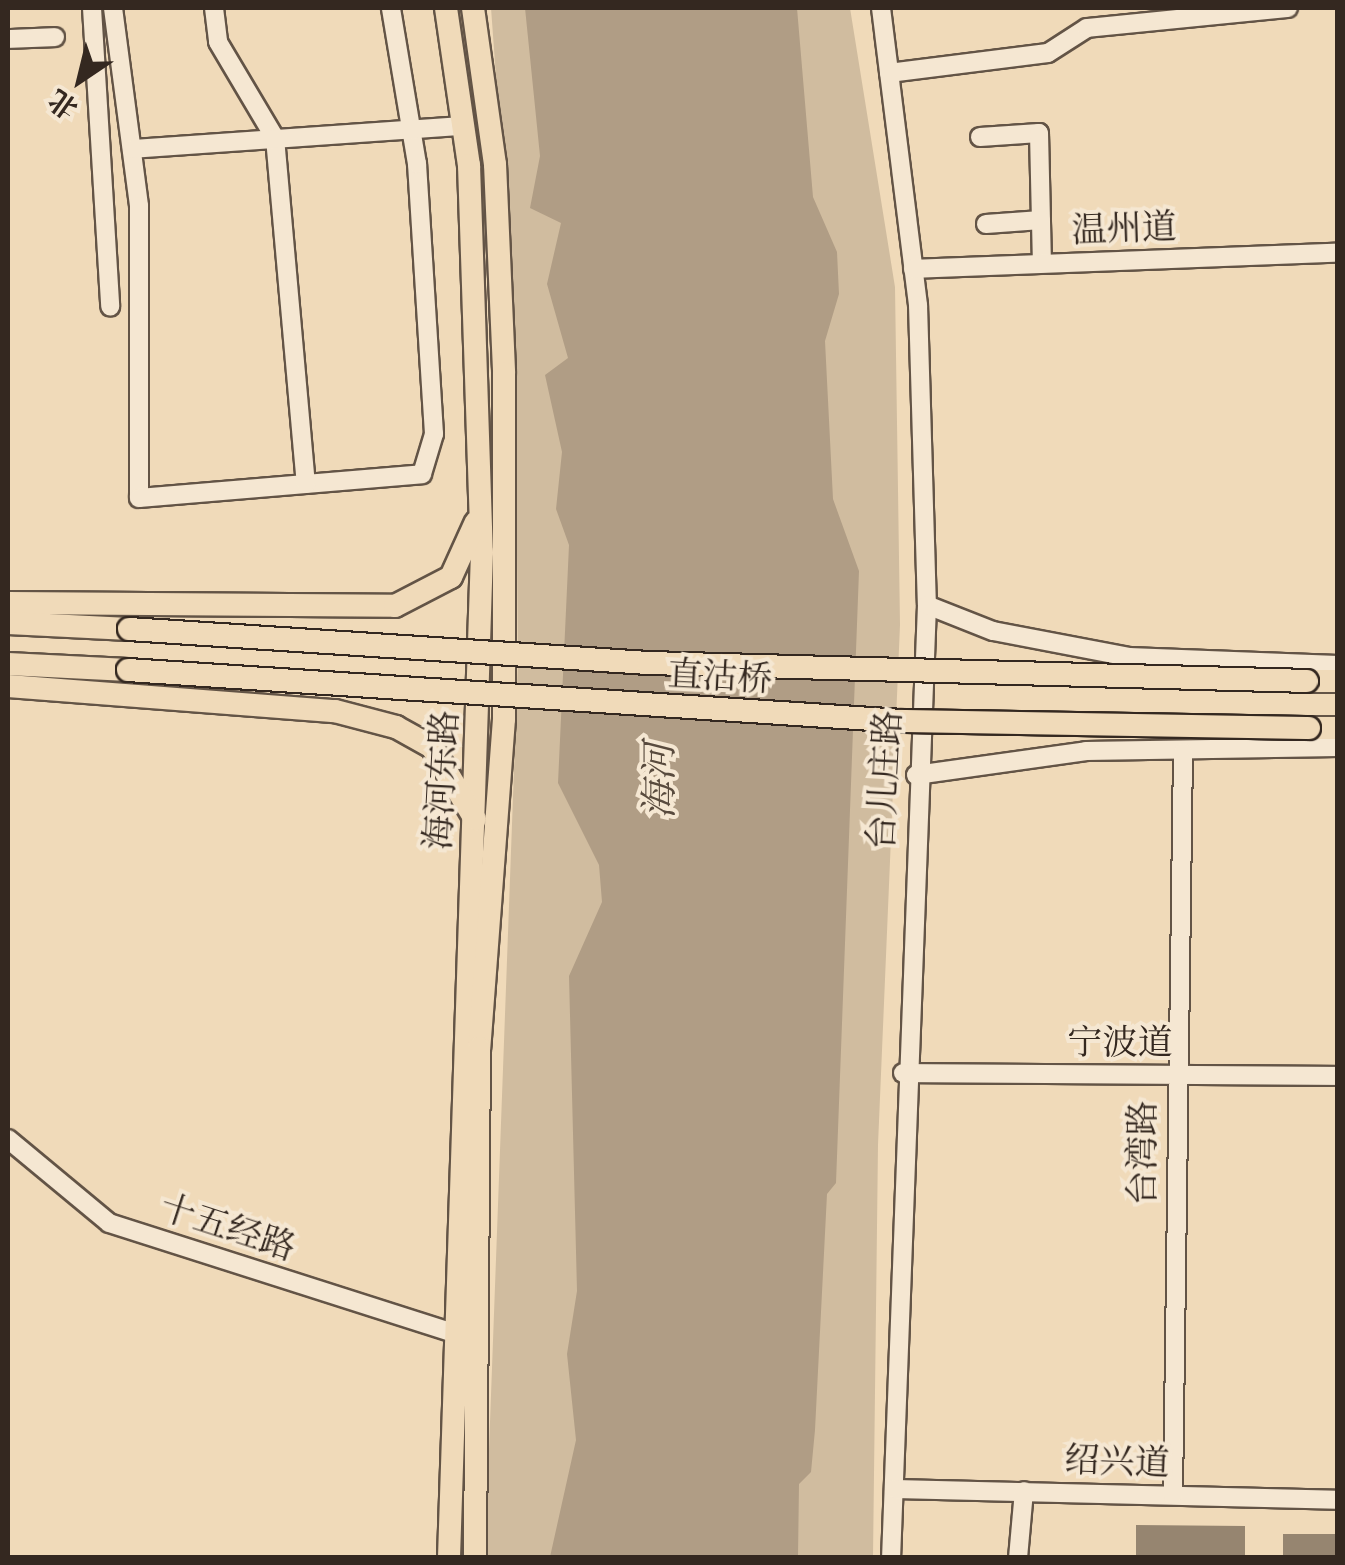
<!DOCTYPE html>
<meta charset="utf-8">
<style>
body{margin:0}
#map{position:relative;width:1345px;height:1565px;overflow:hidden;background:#f0dab9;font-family:"EB Garamond","Noto Serif SC",serif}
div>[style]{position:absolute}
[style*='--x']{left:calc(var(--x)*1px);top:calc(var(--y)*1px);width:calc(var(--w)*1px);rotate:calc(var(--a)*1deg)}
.green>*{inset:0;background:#d0bc9f}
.water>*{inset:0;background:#b09d85}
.building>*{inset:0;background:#968570}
.roads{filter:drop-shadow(2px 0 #635446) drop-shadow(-2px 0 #635446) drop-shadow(0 2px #635446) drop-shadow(0 -2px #635446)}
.minor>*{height:18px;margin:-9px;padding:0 9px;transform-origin:9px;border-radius:9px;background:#f5e7d2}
.major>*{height:22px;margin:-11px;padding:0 11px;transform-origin:11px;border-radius:11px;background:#f0dab9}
.bridges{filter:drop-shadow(2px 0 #342820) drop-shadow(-2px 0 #342820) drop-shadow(0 2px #342820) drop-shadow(0 -2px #342820)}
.major-bridge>*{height:22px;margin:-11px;padding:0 11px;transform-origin:11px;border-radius:11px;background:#f0dab9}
span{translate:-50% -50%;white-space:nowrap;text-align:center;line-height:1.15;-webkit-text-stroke:8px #f5e7d2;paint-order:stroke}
.street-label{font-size:35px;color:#342820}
.water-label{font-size:38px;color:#594b3e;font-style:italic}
.frame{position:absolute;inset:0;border:10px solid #342820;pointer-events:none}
.north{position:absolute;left:30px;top:30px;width:100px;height:100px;-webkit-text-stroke:8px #f5e7d2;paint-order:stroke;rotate:215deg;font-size:28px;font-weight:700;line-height:40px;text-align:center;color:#342820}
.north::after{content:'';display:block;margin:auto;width:35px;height:45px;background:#342820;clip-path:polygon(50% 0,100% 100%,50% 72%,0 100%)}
</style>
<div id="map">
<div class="green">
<i style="clip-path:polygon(491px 8px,850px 8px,895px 287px,900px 625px,878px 1145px,873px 1557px,485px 1558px,518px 661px,515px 336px)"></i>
</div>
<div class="water">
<i style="clip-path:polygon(525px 8px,797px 8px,813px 197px,837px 252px,839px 294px,825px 341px,833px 499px,859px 571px,836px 1183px,827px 1194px,815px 1430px,811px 1472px,799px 1484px,798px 1557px,550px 1557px,576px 1440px,567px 1354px,577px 1291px,569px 976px,602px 902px,599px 865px,558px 783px,569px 545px,556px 509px,562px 452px,545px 375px,568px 358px,547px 284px,561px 223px,530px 208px,540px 156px)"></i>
</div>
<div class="building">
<i style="clip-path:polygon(1136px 1525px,1245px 1526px,1245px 1558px,1136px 1558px)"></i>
<i style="clip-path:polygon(1283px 1534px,1338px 1534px,1338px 1558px,1283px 1558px)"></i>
</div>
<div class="roads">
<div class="minor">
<i style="--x:92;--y:8;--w:299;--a:86.5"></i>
<i style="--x:113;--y:8;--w:200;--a:82.5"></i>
<i style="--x:139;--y:206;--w:292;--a:90"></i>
<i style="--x:139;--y:498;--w:284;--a:-4.8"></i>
<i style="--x:422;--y:474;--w:42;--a:-73.3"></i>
<i style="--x:434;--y:434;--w:271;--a:-93.6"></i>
<i style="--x:417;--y:164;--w:158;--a:-99.5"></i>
<i style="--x:214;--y:8;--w:34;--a:83"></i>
<i style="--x:218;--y:42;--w:112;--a:59.3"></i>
<i style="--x:275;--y:138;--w:347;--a:84.9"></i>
<i style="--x:881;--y:8;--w:299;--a:82.9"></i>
<i style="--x:918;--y:305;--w:300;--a:88.3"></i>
<i style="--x:927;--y:605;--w:954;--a:92.16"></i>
<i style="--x:8;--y:39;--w:47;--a:-2.4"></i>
<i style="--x:889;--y:73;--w:160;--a:-7.2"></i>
<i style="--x:1048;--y:53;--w:46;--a:-32.7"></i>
<i style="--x:1087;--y:28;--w:202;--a:-5.7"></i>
<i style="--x:980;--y:137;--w:59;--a:-3.9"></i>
<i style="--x:1039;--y:133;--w:130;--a:88.7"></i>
<i style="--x:132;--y:149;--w:333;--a:-4"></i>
<i style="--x:986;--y:224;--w:55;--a:-4.2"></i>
<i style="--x:913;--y:269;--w:425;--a:-2.2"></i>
<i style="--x:927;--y:605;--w:71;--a:21.5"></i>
<i style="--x:993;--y:631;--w:138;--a:10.8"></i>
<i style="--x:1129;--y:657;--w:209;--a:2.2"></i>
<i style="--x:916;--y:775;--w:172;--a:-8"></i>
<i style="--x:1086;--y:751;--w:252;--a:-0.9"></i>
<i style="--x:903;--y:1073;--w:435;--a:0.4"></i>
<i style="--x:8;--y:1139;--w:131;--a:39.7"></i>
<i style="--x:109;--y:1223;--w:361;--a:17.7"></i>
<i style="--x:894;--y:1489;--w:444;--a:1.4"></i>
<i style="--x:1173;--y:1495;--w:743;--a:-89.23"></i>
<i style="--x:1018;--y:1558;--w:67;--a:-84.9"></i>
</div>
<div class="major">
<i style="--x:446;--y:8;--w:159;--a:81.7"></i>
<i style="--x:469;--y:165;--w:387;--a:88.1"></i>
<i style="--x:482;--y:552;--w:1007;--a:91.88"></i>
<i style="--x:473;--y:8;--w:158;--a:82"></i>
<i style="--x:495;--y:164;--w:209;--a:87.5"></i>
<i style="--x:504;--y:373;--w:346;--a:90"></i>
<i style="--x:504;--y:719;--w:330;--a:94.3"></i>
<i style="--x:479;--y:1048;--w:510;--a:90.45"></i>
<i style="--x:8;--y:603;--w:387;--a:0.4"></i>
<i style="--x:395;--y:606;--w:63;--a:-27.4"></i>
<i style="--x:451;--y:577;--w:60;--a:-65.6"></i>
<i style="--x:8;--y:623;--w:121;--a:2.8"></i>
<i style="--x:8;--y:664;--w:120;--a:2.9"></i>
<i style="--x:1307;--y:681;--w:31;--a:0"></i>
<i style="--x:8;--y:686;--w:328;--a:4.4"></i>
<i style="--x:335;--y:711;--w:63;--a:14.7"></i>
<i style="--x:396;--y:727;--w:41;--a:29.1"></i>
<i style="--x:432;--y:747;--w:84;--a:59.2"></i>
<i style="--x:1309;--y:728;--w:29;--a:0"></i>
</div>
</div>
<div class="bridges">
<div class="major-bridge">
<i style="--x:129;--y:629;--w:520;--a:3.75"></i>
<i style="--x:648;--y:663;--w:659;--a:1.56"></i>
<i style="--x:128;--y:670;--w:776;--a:3.77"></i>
<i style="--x:902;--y:721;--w:407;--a:1"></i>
</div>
</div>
<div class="street-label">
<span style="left:1124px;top:228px;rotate:-2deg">温州道</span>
<span style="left:720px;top:676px;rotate:3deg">直沽桥</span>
<span style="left:441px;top:780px;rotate:-87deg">海河东路</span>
<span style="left:884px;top:780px;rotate:-87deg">台儿庄路</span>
<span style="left:1120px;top:1042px">宁波道</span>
<span style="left:1142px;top:1153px;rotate:-90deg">台湾路</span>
<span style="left:228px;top:1227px;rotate:18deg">十五经路</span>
<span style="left:1117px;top:1461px;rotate:2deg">绍兴道</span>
</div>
<div class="water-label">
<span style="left:659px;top:781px;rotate:-90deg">海河</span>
</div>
<div class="frame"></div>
<div class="north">北</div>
</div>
